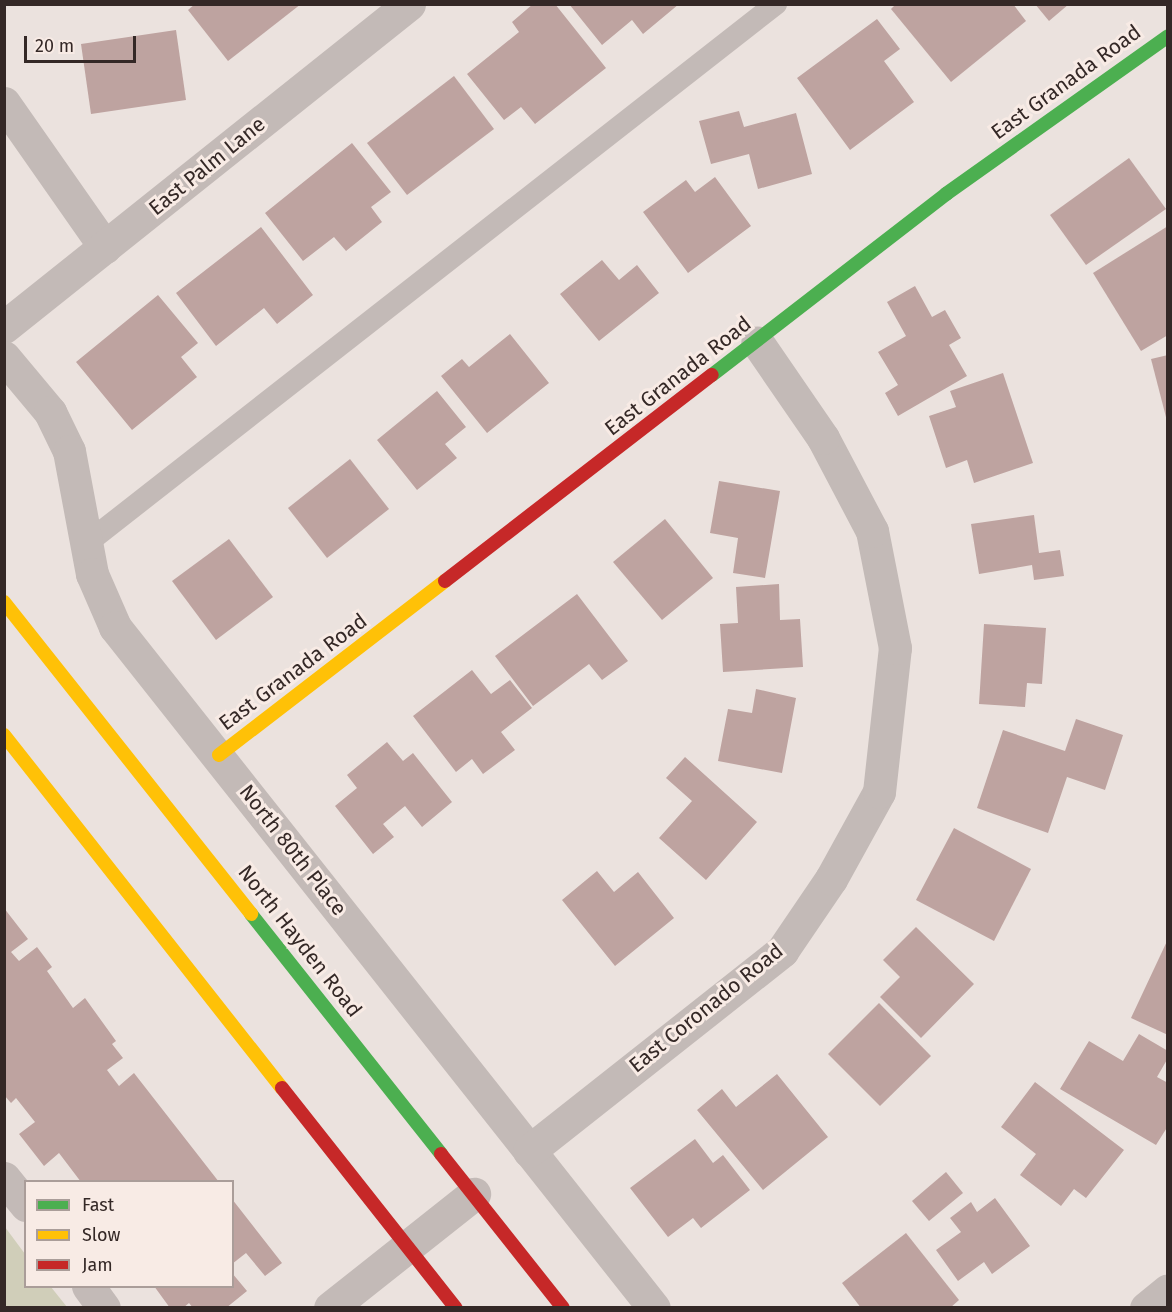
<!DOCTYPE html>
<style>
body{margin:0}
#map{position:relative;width:1172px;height:1312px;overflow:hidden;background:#ebe2de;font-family:"Fira Sans",sans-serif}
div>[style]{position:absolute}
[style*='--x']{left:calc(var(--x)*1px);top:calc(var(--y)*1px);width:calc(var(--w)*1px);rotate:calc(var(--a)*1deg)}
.green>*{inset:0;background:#d0ceb9}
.building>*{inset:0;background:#bea3a0}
.lane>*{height:22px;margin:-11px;padding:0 11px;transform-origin:11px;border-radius:11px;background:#c3bab7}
.street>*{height:33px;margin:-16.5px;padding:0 16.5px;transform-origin:16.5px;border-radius:16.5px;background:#c3bab7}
.fast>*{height:14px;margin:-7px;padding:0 7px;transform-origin:7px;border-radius:7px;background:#4caf50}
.slow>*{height:14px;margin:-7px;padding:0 7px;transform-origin:7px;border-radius:7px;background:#ffc107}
.jam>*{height:14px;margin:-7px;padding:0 7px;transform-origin:7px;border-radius:7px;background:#c62828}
span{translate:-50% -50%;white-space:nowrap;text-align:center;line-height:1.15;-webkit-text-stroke:6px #f8ebe5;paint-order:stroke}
.street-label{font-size:21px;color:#342826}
.frame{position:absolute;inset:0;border:6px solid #342826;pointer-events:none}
.legend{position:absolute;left:24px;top:1180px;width:210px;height:108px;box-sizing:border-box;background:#f8ebe5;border:2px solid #aa9d99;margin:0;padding:8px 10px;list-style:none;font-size:18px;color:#342826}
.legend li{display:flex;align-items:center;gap:12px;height:30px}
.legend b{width:30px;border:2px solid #aa9d99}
.scale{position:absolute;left:24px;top:36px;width:112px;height:27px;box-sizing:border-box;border:3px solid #342826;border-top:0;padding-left:8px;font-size:18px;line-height:21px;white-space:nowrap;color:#342826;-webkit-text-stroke:4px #f8ebe5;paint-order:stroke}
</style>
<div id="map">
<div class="green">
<i style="clip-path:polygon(5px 1227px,25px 1254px,26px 1286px,51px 1287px,67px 1307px,5px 1307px)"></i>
</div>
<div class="building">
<i style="clip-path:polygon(195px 4px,301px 4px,228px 61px,188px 10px)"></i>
<i style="clip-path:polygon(533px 4px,555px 4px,606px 68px,535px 124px,521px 107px,504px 120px,467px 74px,519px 32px,512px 22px)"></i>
<i style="clip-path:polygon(569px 4px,679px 4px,643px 34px,632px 20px,602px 45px)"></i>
<i style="clip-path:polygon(896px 4px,1013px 4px,1026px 21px,951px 82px,891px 9px)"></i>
<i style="clip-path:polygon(1035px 4px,1069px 4px,1049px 21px)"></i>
<i style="clip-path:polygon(877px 19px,900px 49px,884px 61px,914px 102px,850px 150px,797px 78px)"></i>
<i style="clip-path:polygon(176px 30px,186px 100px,91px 114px,81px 44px)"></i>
<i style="clip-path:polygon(454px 76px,494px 129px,407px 195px,367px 143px)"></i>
<i style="clip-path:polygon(739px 111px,744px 127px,796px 113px,812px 174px,758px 189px,749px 154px,711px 164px,699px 121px)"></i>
<i style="clip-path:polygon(352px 143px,391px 192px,371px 207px,382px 222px,346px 251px,334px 237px,303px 261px,265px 213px)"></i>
<i style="clip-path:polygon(1129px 158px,1166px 209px,1086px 265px,1050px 215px)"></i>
<i style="clip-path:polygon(715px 177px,751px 226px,688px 273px,643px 212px,686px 180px,695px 192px)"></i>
<i style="clip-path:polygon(1168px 226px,1168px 335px,1141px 351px,1093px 273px)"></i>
<i style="clip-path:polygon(261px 227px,313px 295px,277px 324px,264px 308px,216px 346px,176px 293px)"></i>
<i style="clip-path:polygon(602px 260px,619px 280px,637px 265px,659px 293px,599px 341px,560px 294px)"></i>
<i style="clip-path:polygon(915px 286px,932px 317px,945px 310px,961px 338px,949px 345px,967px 376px,898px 416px,885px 393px,898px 385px,878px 352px,906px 336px,887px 302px)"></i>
<i style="clip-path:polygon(158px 295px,198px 343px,181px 357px,197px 377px,132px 430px,76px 362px)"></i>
<i style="clip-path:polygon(510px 334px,549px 383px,487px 433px,441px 376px,462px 359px,469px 367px)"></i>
<i style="clip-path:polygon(1168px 355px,1168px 421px,1167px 421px,1151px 359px)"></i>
<i style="clip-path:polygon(1003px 373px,1033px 463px,974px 483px,967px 460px,946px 468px,929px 416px,956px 407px,950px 391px)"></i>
<i style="clip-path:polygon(437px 391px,466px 427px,445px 444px,457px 458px,417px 490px,377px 440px)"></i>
<i style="clip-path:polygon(350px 459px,389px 509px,327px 558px,288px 508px)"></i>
<i style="clip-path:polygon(719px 481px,780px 491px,765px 578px,733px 573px,738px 538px,710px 533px)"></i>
<i style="clip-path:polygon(1034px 515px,1039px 553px,1060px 550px,1064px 576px,1034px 580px,1032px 565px,979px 574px,971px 524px)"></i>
<i style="clip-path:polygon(665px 519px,713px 578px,662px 620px,613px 562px)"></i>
<i style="clip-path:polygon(229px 539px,273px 597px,216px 640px,172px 581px)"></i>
<i style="clip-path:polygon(779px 584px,780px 620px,800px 619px,803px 667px,723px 672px,720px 624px,738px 623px,736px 587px)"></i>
<i style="clip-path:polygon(577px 594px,628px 661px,602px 680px,589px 664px,533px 706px,495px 656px)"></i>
<i style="clip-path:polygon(984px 624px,1046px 628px,1042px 684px,1027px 683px,1025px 707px,979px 704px)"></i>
<i style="clip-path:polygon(472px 670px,491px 694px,510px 680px,532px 708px,501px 732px,515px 750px,483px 774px,472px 759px,456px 772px,413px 716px)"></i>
<i style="clip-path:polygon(756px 689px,796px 698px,782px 773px,718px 761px,728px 709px,752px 713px)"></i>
<i style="clip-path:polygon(1076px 719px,1123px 735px,1105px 790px,1067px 777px,1048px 833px,977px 808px,1003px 730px,1065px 751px)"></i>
<i style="clip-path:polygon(387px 742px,403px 761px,413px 753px,452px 802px,422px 827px,405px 806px,383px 824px,394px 837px,373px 854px,335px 806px,357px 788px,347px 775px)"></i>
<i style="clip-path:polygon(685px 757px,757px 822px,706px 880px,659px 838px,692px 801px,666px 778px)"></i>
<i style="clip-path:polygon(954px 828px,1031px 869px,994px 941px,916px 900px)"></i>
<i style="clip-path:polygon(597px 871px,614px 892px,638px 872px,674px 918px,615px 966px,562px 900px)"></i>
<i style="clip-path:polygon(4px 908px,28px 939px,11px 952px,19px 961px,37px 947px,52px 967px,47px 971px,73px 1008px,85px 998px,116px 1041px,112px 1044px,123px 1058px,107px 1070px,119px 1086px,134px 1073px,219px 1182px,81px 1182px,59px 1153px,44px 1166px,19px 1134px,35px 1122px,16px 1098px,11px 1103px,4px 1095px)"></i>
<i style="clip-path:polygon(916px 927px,974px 984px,921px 1038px,880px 997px,900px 977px,883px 960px)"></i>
<i style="clip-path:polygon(1168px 939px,1168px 1035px,1131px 1018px)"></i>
<i style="clip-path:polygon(879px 1003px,931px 1056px,880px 1106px,828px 1054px)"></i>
<i style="clip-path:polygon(1139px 1034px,1168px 1051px,1168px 1058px,1157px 1077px,1168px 1083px,1168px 1126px,1156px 1145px,1060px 1089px,1089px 1041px,1123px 1061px)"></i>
<i style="clip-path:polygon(777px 1074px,828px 1137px,763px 1190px,697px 1110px,722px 1089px,736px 1107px)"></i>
<i style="clip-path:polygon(1035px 1082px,1124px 1150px,1086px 1198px,1074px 1189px,1061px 1206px,1020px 1175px,1036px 1154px,1001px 1127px)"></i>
<i style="clip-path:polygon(695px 1139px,713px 1163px,723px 1155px,750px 1190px,701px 1228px,693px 1218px,668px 1237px,630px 1188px)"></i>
<i style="clip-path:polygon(946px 1172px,963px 1193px,929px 1221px,912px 1201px)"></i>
<i style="clip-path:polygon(995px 1198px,1030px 1246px,992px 1274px,984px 1262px,958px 1281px,936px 1250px,961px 1232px,950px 1218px,971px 1202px,977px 1212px)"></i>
<i style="clip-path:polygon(232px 1199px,282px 1263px,265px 1276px,246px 1253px,232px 1264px)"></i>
<i style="clip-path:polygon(906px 1233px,959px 1300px,950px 1308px,861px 1308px,842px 1283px)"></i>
<i style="clip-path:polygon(232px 1273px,247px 1291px,226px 1308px,193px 1308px,189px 1303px,183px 1308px,170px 1308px,154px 1286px,232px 1286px)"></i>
</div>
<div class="lane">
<i style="--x:87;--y:543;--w:875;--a:-38.04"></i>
</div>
<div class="street">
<i style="--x:4;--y:103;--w:176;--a:55"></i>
<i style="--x:4;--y:327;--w:518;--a:-38.57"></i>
<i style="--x:4;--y:357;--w:72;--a:50.1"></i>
<i style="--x:50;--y:412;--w:43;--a:64"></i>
<i style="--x:69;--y:451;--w:125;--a:79.4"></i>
<i style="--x:92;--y:574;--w:58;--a:66.5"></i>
<i style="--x:115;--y:627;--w:868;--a:51.64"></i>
<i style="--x:529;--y:1151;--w:323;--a:-38.3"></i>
<i style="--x:782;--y:951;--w:87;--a:-55.8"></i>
<i style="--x:831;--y:879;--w:99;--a:-61.1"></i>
<i style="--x:879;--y:792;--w:145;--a:-83.7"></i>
<i style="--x:895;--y:648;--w:119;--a:-101.1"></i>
<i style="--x:872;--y:531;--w:105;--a:-117.8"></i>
<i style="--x:823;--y:438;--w:116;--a:-124.5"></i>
<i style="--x:4;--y:1178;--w:35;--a:51"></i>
<i style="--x:88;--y:1286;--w:27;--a:54"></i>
<i style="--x:330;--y:1308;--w:184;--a:-38.4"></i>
<i style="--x:1146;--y:1308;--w:28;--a:-39"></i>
</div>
<div class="fast">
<i style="--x:712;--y:375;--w:296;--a:-37.7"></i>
<i style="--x:946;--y:194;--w:272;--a:-35.4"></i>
<i style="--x:251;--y:914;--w:306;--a:51.6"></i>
</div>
<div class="slow">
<i style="--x:4;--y:602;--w:398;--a:51.6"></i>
<i style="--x:4;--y:735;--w:449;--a:51.8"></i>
<i style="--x:219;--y:755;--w:285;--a:-37.6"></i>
</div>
<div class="jam">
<i style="--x:445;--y:581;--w:337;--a:-37.7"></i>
<i style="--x:282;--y:1088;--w:280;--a:51.7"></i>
<i style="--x:441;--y:1154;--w:196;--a:51.6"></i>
</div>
<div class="street-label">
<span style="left:1066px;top:82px;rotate:-36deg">East Granada Road</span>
<span style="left:207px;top:166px;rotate:-39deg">East Palm Lane</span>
<span style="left:678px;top:376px;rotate:-38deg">East Granada Road</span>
<span style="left:293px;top:672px;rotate:-37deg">East Granada Road</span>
<span style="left:293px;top:850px;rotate:52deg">North 80th Place</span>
<span style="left:300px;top:941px;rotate:52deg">North Hayden Road</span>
<span style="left:706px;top:1008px;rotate:-39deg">East Coronado Road</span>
</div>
<div class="frame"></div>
<ul class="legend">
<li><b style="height:8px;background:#4caf50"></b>Fast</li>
<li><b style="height:8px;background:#ffc107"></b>Slow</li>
<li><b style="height:8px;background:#c62828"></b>Jam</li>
</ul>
<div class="scale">20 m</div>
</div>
